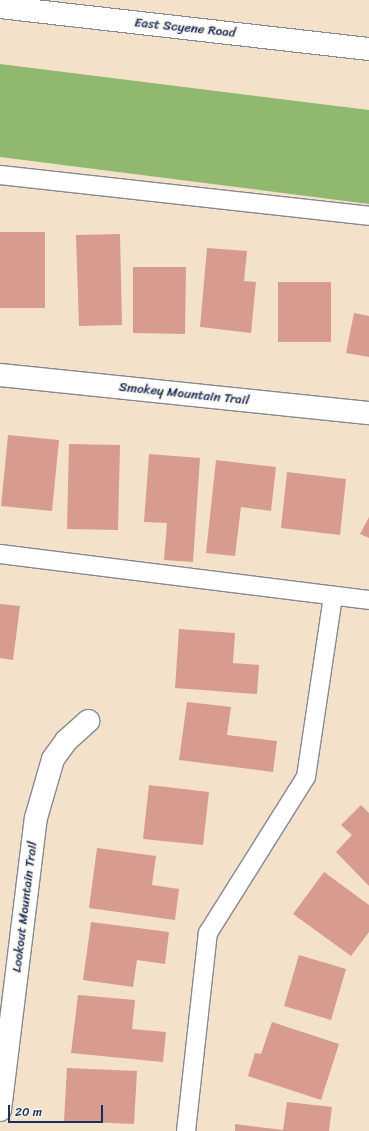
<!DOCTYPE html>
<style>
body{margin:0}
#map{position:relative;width:369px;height:1131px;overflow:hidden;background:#f3e2c9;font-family:Sriracha,sans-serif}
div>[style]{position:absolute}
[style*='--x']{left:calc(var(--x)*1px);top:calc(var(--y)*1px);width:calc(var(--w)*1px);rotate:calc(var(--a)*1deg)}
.forest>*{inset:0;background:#90b86e}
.building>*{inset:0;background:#d89b8f}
.roads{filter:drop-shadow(1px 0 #878894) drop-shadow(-1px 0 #878894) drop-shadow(0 1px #878894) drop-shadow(0 -1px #878894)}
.lane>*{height:18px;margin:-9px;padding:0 9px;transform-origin:9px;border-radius:9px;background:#fff}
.street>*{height:22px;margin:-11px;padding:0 11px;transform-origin:11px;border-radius:11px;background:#fff}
.secondary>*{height:22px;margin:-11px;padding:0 11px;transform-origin:11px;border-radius:11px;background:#fff}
span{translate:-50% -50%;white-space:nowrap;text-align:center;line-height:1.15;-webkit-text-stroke:3px #f7f3e8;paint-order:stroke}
.street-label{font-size:13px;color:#1b2f5e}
.scale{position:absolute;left:8px;top:1105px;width:95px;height:18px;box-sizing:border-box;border:2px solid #1b2f5e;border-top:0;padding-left:5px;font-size:12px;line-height:14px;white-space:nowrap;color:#1b2f5e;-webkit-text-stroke:3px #f7f3e8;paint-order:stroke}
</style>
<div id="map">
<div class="forest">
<i style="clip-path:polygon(0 64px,369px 110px,369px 204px,0 157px)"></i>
</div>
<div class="building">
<i style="clip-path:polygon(0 232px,45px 232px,45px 308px,0 308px)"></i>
<i style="clip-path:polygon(120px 234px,122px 325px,79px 326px,76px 235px)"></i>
<i style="clip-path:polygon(207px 248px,247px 251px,244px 281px,256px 282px,251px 333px,200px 327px)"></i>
<i style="clip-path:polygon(133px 267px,186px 267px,185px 334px,133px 333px)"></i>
<i style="clip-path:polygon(278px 282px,331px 282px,331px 342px,278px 342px)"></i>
<i style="clip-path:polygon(354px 313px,369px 316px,369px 357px,346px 353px)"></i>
<i style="clip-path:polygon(8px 435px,59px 440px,52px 511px,1px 506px)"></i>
<i style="clip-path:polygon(69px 444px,120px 445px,118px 530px,67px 529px)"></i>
<i style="clip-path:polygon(149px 454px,200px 458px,193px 562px,164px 560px,167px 523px,144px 522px)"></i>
<i style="clip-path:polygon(216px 460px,276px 467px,271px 511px,241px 507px,235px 556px,206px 553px)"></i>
<i style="clip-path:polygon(287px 472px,346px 479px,340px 535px,281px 528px)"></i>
<i style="clip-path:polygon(369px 517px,369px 538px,360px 534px)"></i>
<i style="clip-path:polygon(0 604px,20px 606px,13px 660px,0 658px)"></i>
<i style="clip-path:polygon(179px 629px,235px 633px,233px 663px,259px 665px,257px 694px,175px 688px)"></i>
<i style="clip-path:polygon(187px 702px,231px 707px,227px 735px,277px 741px,273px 772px,179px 760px)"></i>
<i style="clip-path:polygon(149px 785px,209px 792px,203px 845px,143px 839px)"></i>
<i style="clip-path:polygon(361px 805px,369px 813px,369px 886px,336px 852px,352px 835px,341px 825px)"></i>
<i style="clip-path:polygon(97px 848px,156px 856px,152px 885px,179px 889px,175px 920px,89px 908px)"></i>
<i style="clip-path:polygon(324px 872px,369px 905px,369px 932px,351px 956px,293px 914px)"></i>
<i style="clip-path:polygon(91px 922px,169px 932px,165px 964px,137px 960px,133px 987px,83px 980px)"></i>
<i style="clip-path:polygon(299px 955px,346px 969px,331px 1020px,284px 1006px)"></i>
<i style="clip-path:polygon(78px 995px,135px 1000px,132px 1029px,166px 1032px,163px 1062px,71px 1053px)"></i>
<i style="clip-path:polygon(272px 1022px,339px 1044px,321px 1100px,248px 1076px,255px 1053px,261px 1054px)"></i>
<i style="clip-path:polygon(67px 1068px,137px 1071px,134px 1124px,64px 1121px)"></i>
<i style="clip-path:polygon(287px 1102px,332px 1107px,329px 1131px,235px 1131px,235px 1124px,283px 1130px)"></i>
</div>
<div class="roads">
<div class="lane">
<i style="--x:0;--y:175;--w:371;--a:6.3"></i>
<i style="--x:0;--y:554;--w:372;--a:7.1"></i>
<i style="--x:186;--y:1131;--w:199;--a:-83.7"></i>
<i style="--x:208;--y:933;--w:184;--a:-57.9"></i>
<i style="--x:306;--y:777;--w:183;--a:-81.5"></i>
</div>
<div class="street">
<i style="--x:0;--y:375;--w:371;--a:5.9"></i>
<i style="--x:0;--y:1110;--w:294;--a:-83"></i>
<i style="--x:36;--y:818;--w:61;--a:-73.9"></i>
<i style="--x:53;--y:759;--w:22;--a:-54"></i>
<i style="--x:66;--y:741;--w:30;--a:-42"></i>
</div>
<div class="secondary">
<i style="--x:0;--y:7;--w:371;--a:6.5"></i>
</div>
</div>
<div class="street-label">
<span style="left:185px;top:28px;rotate:6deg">East Scyene Road</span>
<span style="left:184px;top:394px;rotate:6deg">Smokey Mountain Trail</span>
<span style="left:25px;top:907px;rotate:-83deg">Lookout Mountain Trail</span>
</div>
<div class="scale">20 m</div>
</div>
